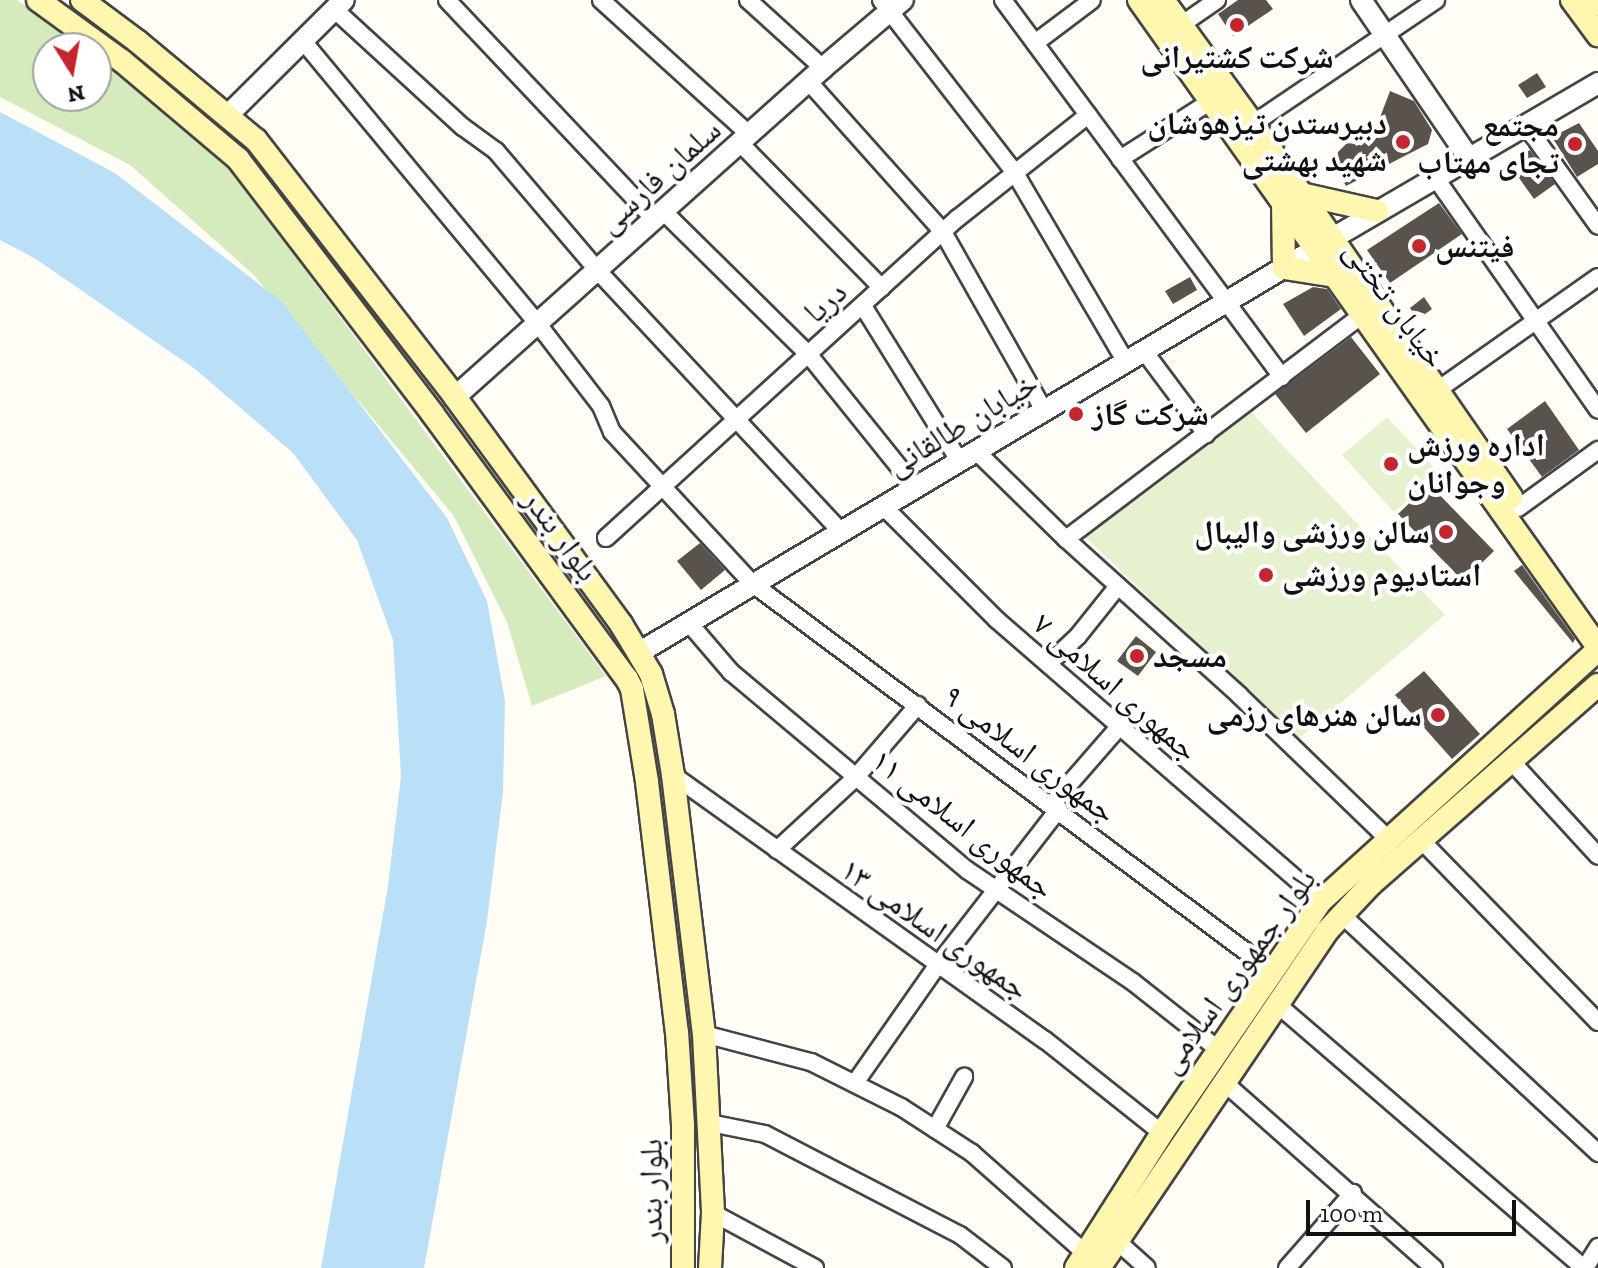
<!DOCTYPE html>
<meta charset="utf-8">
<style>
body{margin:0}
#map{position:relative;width:1598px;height:1268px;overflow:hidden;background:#fffdf5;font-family:"Zilla Slab","Noto Naskh Arabic",serif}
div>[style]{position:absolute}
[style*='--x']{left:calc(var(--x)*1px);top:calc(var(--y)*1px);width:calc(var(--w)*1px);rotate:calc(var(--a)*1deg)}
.green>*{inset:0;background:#d5ebbd}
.pitch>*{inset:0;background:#e6f2cf}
.water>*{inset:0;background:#b9e0f7}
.building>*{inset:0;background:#5a524d}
.roads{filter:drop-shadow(2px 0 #444) drop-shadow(-2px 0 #444) drop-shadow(0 2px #444) drop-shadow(0 -2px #444)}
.minor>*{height:16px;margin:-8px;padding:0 8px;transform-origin:8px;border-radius:8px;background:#fff}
.tertiary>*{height:20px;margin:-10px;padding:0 10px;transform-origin:10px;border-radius:10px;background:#fff}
.secondary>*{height:22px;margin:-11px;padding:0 11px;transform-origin:11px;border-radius:11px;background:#fff6b0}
.dots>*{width:22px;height:22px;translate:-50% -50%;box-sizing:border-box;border:4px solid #fff;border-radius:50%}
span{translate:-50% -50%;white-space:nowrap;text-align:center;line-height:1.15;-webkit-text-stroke:8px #fff;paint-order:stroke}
.poi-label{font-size:32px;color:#111;font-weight:700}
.right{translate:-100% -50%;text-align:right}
.left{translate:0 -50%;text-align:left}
.street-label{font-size:32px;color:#111}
.north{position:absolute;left:32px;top:32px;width:80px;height:80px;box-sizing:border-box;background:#fff;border:2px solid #a0a0a0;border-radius:50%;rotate:169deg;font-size:22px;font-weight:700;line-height:32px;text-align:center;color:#111}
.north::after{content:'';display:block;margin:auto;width:28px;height:36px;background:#c4262e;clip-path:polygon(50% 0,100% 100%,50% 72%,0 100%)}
.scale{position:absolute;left:1306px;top:1200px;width:210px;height:36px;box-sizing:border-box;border:4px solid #111;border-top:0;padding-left:10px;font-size:24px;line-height:28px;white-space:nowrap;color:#111;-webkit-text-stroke:6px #fff;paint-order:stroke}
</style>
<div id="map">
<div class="green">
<i style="clip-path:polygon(0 0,17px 0,85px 48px,48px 48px,48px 96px,96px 96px,96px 57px,217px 151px,606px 676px,532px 706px,507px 622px,454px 516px,253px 274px,130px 165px,0 97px)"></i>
</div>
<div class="pitch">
<i style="clip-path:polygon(1244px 405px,1445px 615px,1298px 739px,1083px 535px)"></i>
<i style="clip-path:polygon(1387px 417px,1439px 473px,1394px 512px,1342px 455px)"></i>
</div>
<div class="water">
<i style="clip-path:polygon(0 112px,115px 173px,281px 301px,447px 518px,487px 601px,505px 701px,503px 792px,487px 921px,424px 1268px,321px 1268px,388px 886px,401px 776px,393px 640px,357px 540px,293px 453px,195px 369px,36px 259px,0 240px)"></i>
</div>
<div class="building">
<i style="clip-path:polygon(1238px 0,1266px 0,1273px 9px,1233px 36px,1218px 14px)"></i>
<i style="clip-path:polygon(1537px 73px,1546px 87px,1527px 98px,1518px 85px)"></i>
<i style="clip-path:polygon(1390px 91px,1414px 101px,1432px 130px,1428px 144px,1346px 186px,1330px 160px,1347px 143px,1355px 144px,1357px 138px,1373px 136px)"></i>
<i style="clip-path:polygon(1579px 123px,1598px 151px,1598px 164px,1577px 177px,1552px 137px)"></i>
<i style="clip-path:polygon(1530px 150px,1555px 184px,1534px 199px,1509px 164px)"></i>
<i style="clip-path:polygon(1439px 203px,1462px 234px,1390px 283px,1367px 250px)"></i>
<i style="clip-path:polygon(1190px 277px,1197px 290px,1173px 304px,1165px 291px)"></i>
<i style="clip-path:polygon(1313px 287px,1327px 289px,1341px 309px,1304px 336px,1283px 304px)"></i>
<i style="clip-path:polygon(1424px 297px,1432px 309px,1418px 319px,1410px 308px)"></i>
<i style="clip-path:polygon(1351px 337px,1380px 374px,1306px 433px,1275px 394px)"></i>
<i style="clip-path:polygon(1545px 401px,1579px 450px,1542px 477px,1507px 429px)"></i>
<i style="clip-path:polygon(1429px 484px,1494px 551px,1463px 581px,1398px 514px)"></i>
<i style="clip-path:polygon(700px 543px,725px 570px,701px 590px,677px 561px)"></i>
<i style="clip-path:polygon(1522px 565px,1575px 639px,1573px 643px,1514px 571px)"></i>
<i style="clip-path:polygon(1136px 636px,1156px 652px,1138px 676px,1117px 661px)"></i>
<i style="clip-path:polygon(1424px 671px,1480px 734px,1452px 759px,1395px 695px)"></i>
</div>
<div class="roads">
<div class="minor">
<i style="--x:447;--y:0;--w:303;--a:46.6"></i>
<i style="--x:601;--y:0;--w:200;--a:42.2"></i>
<i style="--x:748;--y:0;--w:101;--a:42.2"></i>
<i style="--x:881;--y:0;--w:219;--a:52.2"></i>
<i style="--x:1015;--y:173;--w:219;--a:59.6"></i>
<i style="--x:1003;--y:0;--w:469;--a:53.5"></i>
<i style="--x:334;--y:9;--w:175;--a:42.5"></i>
<i style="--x:463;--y:127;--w:41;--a:36"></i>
<i style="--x:496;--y:151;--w:157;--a:49.6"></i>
<i style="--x:598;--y:271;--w:357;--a:47"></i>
<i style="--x:1181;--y:25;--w:44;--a:-34.8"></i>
<i style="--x:303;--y:41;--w:368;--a:50.3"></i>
<i style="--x:538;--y:324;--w:103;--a:52.5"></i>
<i style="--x:601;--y:406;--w:28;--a:67"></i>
<i style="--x:612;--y:432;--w:207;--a:47.2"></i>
<i style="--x:753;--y:584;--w:647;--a:36.71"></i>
<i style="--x:1035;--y:43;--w:71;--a:-37"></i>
<i style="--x:809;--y:82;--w:201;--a:48.2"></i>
<i style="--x:943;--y:232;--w:203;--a:60.5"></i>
<i style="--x:1253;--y:124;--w:221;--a:-34.1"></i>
<i style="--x:1525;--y:124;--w:125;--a:54.4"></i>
<i style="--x:739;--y:142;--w:204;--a:45.6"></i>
<i style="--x:1120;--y:159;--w:108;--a:-32.5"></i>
<i style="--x:1435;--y:177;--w:284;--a:55"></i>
<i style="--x:664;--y:212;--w:204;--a:44.6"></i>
<i style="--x:809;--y:355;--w:169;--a:51.2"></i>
<i style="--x:863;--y:306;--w:181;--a:58.1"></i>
<i style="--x:1144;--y:351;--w:104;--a:53.2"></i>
<i style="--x:1439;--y:389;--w:194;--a:-35.2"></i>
<i style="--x:975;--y:450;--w:127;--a:44.4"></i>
<i style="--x:1066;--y:539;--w:233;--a:42"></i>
<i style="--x:1239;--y:695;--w:206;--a:44"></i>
<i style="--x:883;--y:506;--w:161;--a:45"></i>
<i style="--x:997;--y:620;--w:429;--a:40.9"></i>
<i style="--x:1518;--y:508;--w:99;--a:-35.9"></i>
<i style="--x:606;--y:538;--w:476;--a:-42.3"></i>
<i style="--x:958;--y:218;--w:166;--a:-38.4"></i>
<i style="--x:1066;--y:539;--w:373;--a:-37.1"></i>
<i style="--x:689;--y:623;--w:65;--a:49.4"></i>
<i style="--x:731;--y:672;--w:308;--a:40"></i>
<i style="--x:967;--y:870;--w:200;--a:34"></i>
<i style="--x:1133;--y:982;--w:110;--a:38.3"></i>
<i style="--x:1048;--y:664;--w:41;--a:-43"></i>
<i style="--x:1078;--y:636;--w:64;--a:-51.3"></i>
<i style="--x:1512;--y:762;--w:127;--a:47.5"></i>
<i style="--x:673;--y:775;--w:457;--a:35.5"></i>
<i style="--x:1045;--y:1040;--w:149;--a:38.5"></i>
<i style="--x:1052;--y:804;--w:102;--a:-49"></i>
<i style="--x:1421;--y:840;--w:254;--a:45.8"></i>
<i style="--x:777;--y:850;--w:108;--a:-42.7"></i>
<i style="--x:856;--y:777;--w:95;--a:-49.3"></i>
<i style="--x:1342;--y:915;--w:350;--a:42.9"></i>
<i style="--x:1278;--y:1005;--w:403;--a:40.7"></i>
<i style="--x:704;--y:1034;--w:111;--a:14.7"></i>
<i style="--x:811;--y:1062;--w:101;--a:26.6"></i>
<i style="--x:901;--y:1107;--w:85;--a:32.9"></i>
<i style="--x:972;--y:1153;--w:152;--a:41.5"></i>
<i style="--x:855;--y:1083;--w:143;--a:-55"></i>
<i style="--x:937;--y:966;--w:199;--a:-52.2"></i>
<i style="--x:1226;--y:1084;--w:278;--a:41.5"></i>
<i style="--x:710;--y:1123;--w:56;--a:11.3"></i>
<i style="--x:765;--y:1134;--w:220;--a:27.4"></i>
<i style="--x:960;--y:1235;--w:54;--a:37.5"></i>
<i style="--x:935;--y:1129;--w:60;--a:-60.9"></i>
<i style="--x:713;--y:1213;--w:116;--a:28.3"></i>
<i style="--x:1117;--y:1241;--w:40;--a:42"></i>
<i style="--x:1287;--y:1268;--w:100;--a:-48.7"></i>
<i style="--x:1585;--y:1268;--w:25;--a:-58"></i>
</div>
<div class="tertiary">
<i style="--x:1361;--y:0;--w:190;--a:55.7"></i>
<i style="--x:228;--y:115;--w:163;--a:-44.8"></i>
<i style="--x:1333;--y:238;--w:307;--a:-30.3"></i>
<i style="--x:455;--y:397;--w:494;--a:-41.8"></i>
<i style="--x:823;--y:68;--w:105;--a:-40.4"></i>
<i style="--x:640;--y:652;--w:786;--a:-30.84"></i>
</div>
<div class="secondary">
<i style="--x:38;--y:0;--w:104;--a:36"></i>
<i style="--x:122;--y:61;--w:152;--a:40.2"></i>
<i style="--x:238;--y:159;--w:320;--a:52.6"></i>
<i style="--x:432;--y:413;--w:330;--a:53.8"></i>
<i style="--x:627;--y:679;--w:11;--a:63"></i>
<i style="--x:632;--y:689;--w:94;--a:80.8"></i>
<i style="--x:647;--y:782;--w:252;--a:83.2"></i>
<i style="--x:677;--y:1032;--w:94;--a:86.3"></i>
<i style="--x:683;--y:1126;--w:142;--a:90"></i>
<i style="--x:82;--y:0;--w:69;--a:36.7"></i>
<i style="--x:137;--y:41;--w:155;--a:39.8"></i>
<i style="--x:256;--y:140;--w:325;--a:52.2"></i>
<i style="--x:455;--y:397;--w:281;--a:53.8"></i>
<i style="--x:621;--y:624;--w:58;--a:59"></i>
<i style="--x:651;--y:674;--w:42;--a:73.3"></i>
<i style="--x:663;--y:714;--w:62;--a:80.7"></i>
<i style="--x:673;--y:775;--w:261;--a:83.2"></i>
<i style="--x:704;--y:1034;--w:179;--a:87.1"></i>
<i style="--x:713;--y:1213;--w:55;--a:93.1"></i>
<i style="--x:1139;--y:0;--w:793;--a:54.65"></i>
<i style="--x:1163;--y:0;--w:153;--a:54"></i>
<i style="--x:1253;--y:124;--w:454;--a:55.3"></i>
<i style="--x:1572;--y:0;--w:44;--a:53.4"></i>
<i style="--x:1594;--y:0;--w:6;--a:51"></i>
<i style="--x:1301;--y:194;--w:78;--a:12.6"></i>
<i style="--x:1283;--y:204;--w:64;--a:89.1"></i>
<i style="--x:1284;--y:268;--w:53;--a:8.7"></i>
<i style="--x:1076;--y:1268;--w:160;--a:-57.5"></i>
<i style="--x:1162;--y:1133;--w:281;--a:-55.6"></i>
<i style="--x:1321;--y:901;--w:374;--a:-42.2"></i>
<i style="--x:1099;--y:1268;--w:407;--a:-55.9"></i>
<i style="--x:1327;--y:931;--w:63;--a:-46.9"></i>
<i style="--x:1370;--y:885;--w:303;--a:-41.3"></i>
</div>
</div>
<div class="dots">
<i style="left:1237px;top:25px;background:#c4262e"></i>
<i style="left:1403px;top:142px;background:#c4262e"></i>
<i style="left:1575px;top:144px;background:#c4262e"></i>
<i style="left:1419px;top:246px;background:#c4262e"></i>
<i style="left:1076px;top:414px;background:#c4262e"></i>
<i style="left:1391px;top:464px;background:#c4262e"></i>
<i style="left:1446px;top:532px;background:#c4262e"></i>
<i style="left:1266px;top:575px;background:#c4262e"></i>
<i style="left:1137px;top:656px;background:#c4262e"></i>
<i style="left:1438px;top:715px;background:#c4262e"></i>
</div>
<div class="poi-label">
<span style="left:1237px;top:57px">شرکت کشتیرانی</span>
<span class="right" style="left:1387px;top:142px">دبیرستدن تیزهوشان<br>شهید بهشتی</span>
<span class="right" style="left:1559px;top:144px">مجتمع<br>تجای مهتاب</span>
<span class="left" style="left:1435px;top:246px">فیتنس</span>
<span class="left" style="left:1092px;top:414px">شرکت گاز</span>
<span class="left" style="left:1407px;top:464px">اداره ورزش<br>وجوانان</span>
<span class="right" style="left:1430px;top:532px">سالن ورزشی والیبال</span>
<span class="left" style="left:1282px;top:575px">استادیوم ورزشی</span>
<span class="left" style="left:1153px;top:656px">مسجد</span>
<span class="right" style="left:1422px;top:715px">سالن هنرهای رزمی</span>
</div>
<div class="street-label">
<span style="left:659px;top:176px;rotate:-42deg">سلمان فارسی</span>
<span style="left:825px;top:302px;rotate:-42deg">دریا</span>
<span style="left:1395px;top:304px;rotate:54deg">خیابان تختی</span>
<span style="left:962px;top:424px;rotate:-31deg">خیابان طالقانی</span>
<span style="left:561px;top:535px;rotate:54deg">بلوار بندر</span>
<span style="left:1116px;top:687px;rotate:41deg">جمهوری اسلامی ۷</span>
<span style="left:1030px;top:754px;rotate:37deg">جمهوری اسلامی ۹</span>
<span style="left:963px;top:824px;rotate:38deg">جمهوری اسلامی ۱۱</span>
<span style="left:935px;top:929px;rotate:35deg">جمهوری اسلامی ۱۳</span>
<span style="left:1237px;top:971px;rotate:-54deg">بلوار جمهوری اسلامی</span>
<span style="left:651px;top:1191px;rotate:-90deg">بلوار بندر</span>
</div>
<div class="north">N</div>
<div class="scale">100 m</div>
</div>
